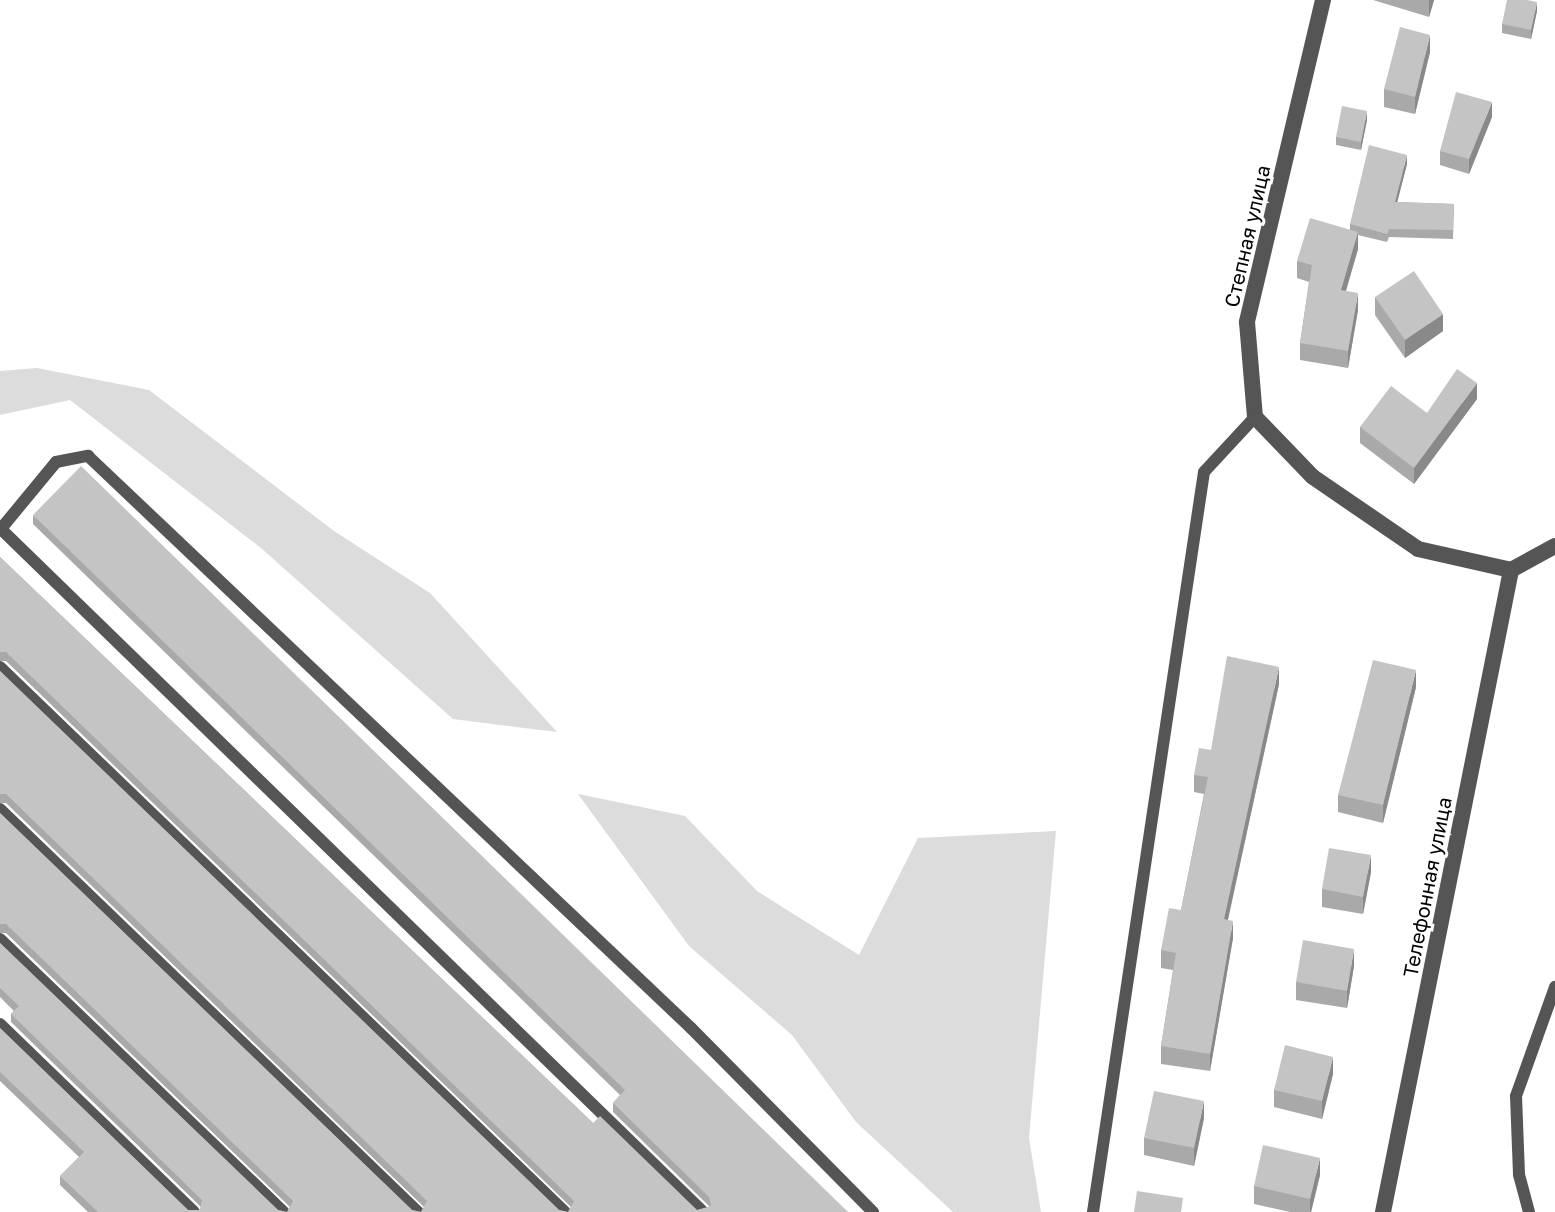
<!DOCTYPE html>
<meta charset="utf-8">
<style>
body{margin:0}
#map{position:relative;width:1555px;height:1212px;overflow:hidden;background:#fff;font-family:"Golos Text",sans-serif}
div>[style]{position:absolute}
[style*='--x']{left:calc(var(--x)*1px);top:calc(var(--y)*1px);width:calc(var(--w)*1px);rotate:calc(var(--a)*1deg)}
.green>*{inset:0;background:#dcdcdc}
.service>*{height:12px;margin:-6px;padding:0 6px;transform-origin:6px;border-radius:6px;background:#555}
.minor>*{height:16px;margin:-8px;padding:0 8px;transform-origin:8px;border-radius:8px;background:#555}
.wall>*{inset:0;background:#a9a9a9}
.shaded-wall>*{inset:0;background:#898989}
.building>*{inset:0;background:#c4c4c4}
span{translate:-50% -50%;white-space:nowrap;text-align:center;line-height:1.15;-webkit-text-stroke:6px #fff;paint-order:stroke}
.street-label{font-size:20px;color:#000}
</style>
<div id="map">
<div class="green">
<i style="clip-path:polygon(37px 368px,149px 390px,334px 531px,430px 593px,557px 732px,453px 719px,261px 548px,70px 400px,0 415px,0 371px)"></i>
<i style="clip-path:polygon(578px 794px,685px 816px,757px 891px,859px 955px,918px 838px,1056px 831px,1029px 1138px,1041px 1212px,953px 1212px,856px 1122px,792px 1035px,689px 946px)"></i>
</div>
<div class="service">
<i style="--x:1;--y:529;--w:979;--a:44.21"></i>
<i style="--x:0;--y:530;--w:88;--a:-50.5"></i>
<i style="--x:56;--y:462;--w:33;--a:-11"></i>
<i style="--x:88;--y:456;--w:831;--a:43.49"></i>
<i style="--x:691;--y:1028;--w:259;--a:45.3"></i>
<i style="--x:0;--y:667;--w:785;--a:43.97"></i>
<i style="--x:0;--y:809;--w:581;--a:43.95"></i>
<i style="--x:0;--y:939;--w:394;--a:43.9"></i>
<i style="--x:0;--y:1024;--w:270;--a:44.1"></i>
<i style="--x:1093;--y:1212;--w:748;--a:-81.47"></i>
<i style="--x:1204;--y:472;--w:75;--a:-47.2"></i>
<i style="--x:1529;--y:1212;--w:39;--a:-105"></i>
<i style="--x:1519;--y:1174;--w:78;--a:-92.2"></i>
<i style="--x:1516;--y:1096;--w:116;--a:-70.3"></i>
</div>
<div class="minor">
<i style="--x:1323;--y:0;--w:331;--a:103.3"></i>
<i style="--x:1247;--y:322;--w:95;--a:85.2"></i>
<i style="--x:1255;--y:417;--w:83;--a:46"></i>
<i style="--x:1313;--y:477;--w:127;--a:34.4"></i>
<i style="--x:1418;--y:549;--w:95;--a:12.7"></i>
<i style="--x:1511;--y:570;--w:50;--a:-28.6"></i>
<i style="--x:1383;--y:1212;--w:655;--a:-78.72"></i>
</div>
<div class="wall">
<i style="clip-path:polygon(1373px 0,1434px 0,1429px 17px)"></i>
<i style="clip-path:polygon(1537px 11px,1531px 39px,1502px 33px,1502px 24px)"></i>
<i style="clip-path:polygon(1430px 52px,1415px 114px,1384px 107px,1384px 89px)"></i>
<i style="clip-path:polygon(1492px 117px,1469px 174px,1440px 165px,1440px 151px)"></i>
<i style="clip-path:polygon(1367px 120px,1361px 150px,1336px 145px,1336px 137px)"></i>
<i style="clip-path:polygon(1407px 164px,1397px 202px,1454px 204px,1453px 239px,1389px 237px,1387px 242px,1358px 235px,1358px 249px,1346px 291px,1358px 310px,1348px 368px,1300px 360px,1300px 343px,1309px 282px,1297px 278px,1297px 261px,1350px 230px,1350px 224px)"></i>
<i style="clip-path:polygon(1375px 297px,1443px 331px,1405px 358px,1375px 315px)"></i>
<i style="clip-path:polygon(1477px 399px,1414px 484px,1360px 443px,1360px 427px,1427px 413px)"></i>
<i style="clip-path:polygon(33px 515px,848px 1212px,88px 1212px,60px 1185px,60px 1176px,79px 1157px,0 1081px,0 1028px,188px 1210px,200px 1210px,201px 1207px,11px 1022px,11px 1014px,14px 1011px,0 997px,0 943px,278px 1210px,287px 1212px,290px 1207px,6px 933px,0 933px,0 813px,412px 1210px,421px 1212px,424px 1207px,6px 803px,0 803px,0 671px,559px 1210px,568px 1212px,571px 1207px,6px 661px,0 661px,0 557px,593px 1123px,697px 1210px,710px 1207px,613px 1112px,613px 1103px,620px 1095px,33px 524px)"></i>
<i style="clip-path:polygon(1279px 684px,1228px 920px,1233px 938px,1210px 1071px,1161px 1064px,1161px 1046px,1173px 970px,1161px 968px,1161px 950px,1181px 910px,1204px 794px,1194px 792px,1194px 775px,1211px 750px)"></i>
<i style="clip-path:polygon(1416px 687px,1383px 823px,1338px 812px,1338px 795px)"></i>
<i style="clip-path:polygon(1371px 872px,1363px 914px,1322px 907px,1322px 889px)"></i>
<i style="clip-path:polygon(1354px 966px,1347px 1008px,1296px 1000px,1296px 982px)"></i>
<i style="clip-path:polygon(1333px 1074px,1322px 1119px,1274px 1107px,1274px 1090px)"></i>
<i style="clip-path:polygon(1204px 1118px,1194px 1166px,1144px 1155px,1144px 1138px)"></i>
<i style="clip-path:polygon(1320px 1175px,1311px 1212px,1290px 1212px,1254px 1204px,1254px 1186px)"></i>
</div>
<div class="shaded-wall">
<i style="clip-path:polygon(1429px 0,1434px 0,1429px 17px)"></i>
<i style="clip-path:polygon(1537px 2px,1537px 11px,1531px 39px,1531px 30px)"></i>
<i style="clip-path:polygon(1430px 35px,1430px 52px,1415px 114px,1415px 97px)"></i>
<i style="clip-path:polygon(1492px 102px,1492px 117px,1469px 174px,1469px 159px)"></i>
<i style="clip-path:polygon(1367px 111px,1367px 120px,1361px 150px,1361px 142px)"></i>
<i style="clip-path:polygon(1407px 155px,1407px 164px,1395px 211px,1395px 202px)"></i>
<i style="clip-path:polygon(1358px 232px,1358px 249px,1341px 307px,1341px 290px)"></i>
<i style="clip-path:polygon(1358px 293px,1358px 310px,1348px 368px,1348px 351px)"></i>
<i style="clip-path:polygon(1443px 314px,1443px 331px,1405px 358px,1405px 340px)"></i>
<i style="clip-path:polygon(1477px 383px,1477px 399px,1414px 484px,1414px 468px)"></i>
<i style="clip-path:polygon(1279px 667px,1279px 684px,1224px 937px,1224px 919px)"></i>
<i style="clip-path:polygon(1416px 670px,1416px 687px,1383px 823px,1383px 805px)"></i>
<i style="clip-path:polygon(1371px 855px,1371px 872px,1363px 914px,1363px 897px)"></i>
<i style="clip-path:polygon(1233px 921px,1233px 938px,1210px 1071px,1210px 1054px)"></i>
<i style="clip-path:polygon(1354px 949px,1354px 966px,1347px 1008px,1347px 991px)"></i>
<i style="clip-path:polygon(1333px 1057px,1333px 1074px,1322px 1119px,1322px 1101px)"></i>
<i style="clip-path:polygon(1204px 1101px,1204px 1118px,1194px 1166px,1194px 1148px)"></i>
<i style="clip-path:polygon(1320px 1158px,1320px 1175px,1311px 1212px,1310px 1212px,1310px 1199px)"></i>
</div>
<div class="building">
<i style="clip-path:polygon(1507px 0,1527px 0,1537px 2px,1531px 30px,1502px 24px)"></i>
<i style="clip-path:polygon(1400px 27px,1430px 35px,1415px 97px,1384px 89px)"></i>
<i style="clip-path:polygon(1456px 92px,1492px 102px,1469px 159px,1440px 151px)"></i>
<i style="clip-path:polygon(1342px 106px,1367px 111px,1361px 142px,1336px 137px)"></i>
<i style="clip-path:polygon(1369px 145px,1407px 155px,1395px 202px,1454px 204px,1453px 230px,1389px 229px,1387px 234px,1350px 224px)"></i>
<i style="clip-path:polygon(1310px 218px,1358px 232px,1341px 290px,1358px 293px,1348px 351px,1300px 343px,1312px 265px,1297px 261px)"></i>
<i style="clip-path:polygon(1414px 271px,1443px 314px,1405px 340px,1375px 297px)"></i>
<i style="clip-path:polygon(1457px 369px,1477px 383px,1414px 468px,1360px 427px,1391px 386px,1427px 413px)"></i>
<i style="clip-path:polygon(81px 466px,848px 1212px,98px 1212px,60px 1176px,84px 1152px,0 1072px,0 1028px,188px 1210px,200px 1210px,202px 1200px,11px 1014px,19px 1006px,0 988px,0 943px,278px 1210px,287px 1212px,293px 1201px,6px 924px,0 924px,0 813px,412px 1210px,421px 1212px,427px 1201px,6px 794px,0 794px,0 671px,559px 1210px,568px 1212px,574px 1201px,6px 652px,0 652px,0 557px,593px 1123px,600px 1116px,697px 1210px,711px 1206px,709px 1197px,613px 1103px,625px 1090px,33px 515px)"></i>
<i style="clip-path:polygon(1227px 656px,1279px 667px,1224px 919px,1233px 921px,1210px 1054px,1161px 1046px,1176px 953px,1161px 950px,1169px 908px,1181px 910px,1208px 777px,1194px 775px,1199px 748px,1211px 750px)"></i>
<i style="clip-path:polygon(1373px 660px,1416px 670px,1383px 805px,1338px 795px)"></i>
<i style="clip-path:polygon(1329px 848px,1371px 855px,1363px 897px,1322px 889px)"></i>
<i style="clip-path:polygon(1303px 940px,1354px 949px,1347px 991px,1296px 982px)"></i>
<i style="clip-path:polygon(1285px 1045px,1333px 1057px,1322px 1101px,1274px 1090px)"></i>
<i style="clip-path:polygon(1154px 1091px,1204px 1101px,1194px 1148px,1144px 1138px)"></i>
<i style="clip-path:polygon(1263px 1145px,1320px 1158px,1310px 1199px,1254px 1186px)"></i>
<i style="clip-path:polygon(1137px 1191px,1183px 1198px,1181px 1212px,1134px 1212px)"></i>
</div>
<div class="street-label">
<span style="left:1247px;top:236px;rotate:-77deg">Степная улица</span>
<span style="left:1427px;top:887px;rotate:-79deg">Телефонная улица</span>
</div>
</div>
